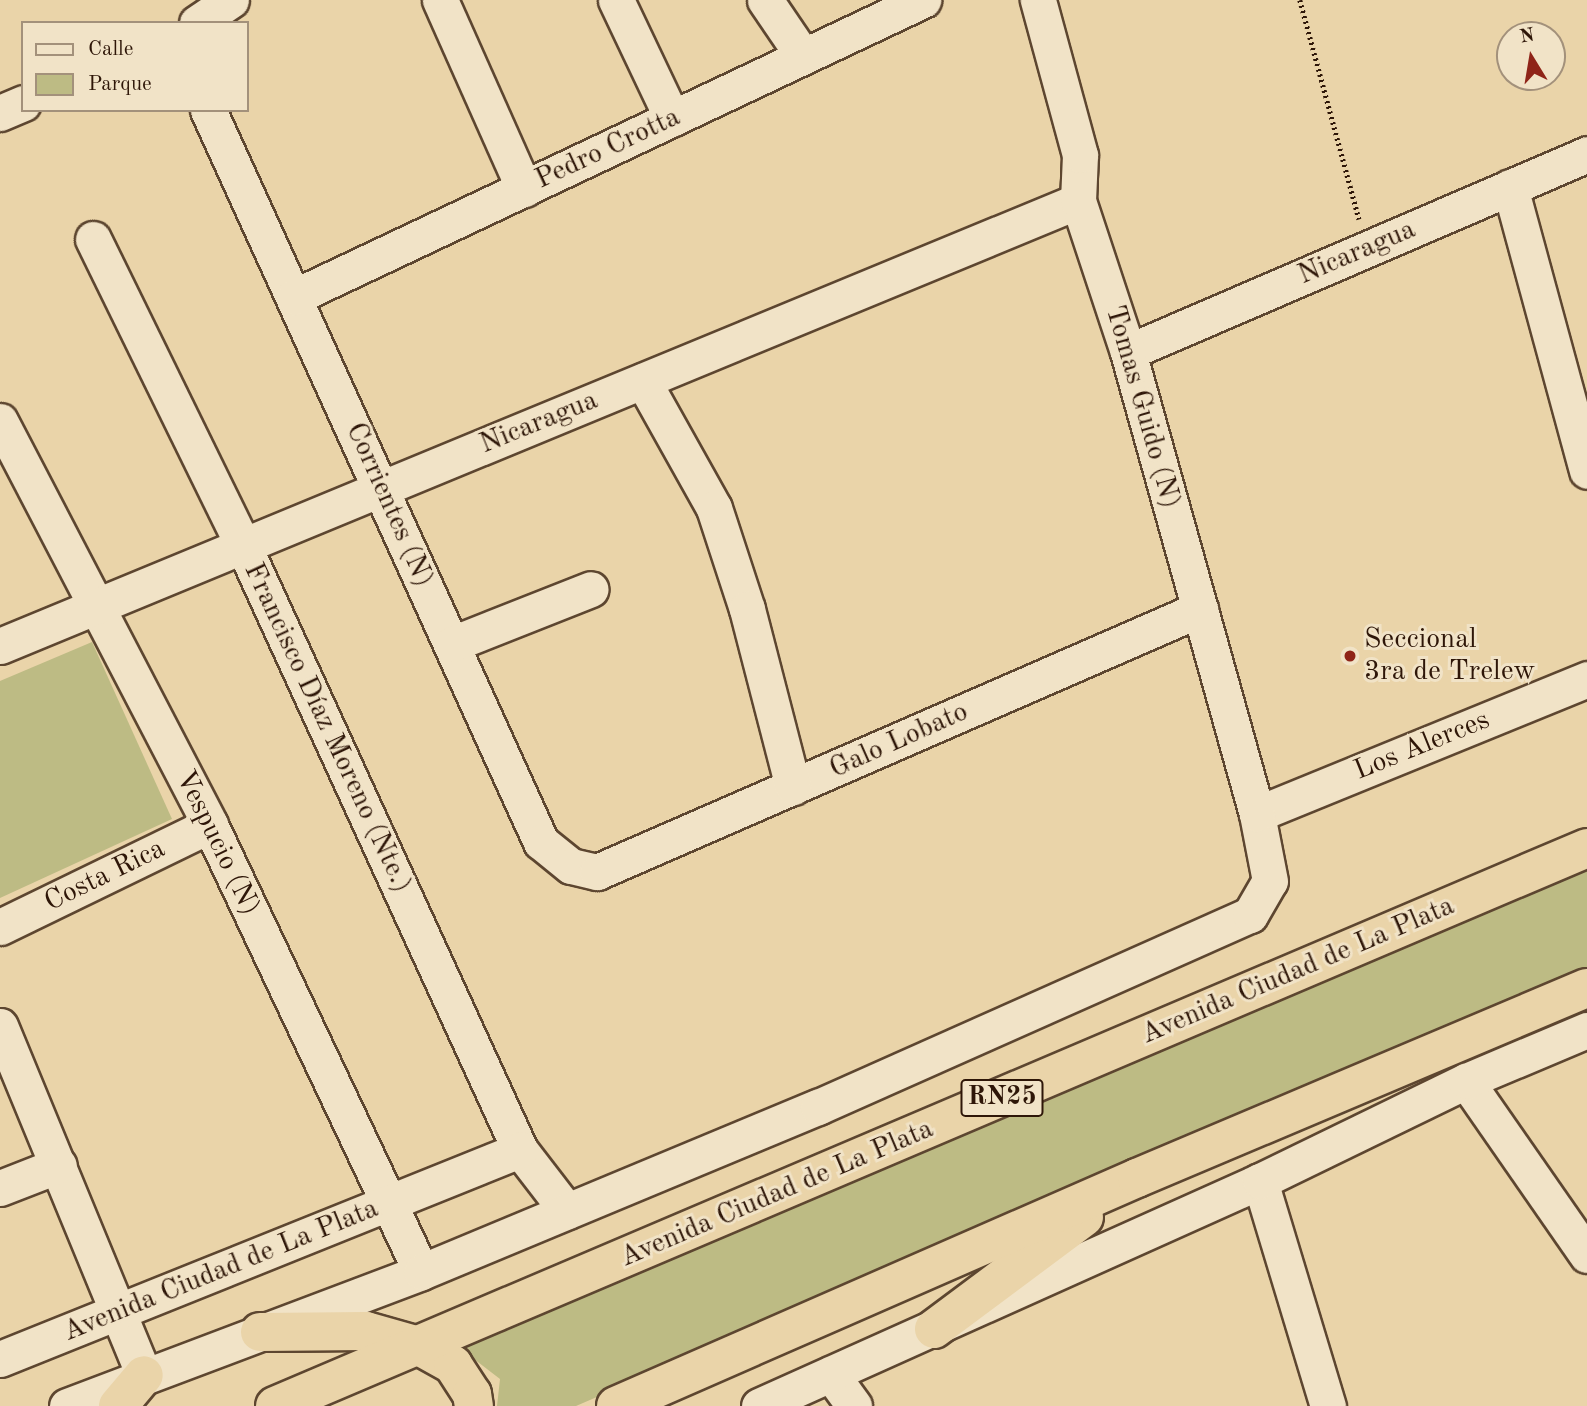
<!DOCTYPE html>
<meta charset="utf-8">
<style>
body{margin:0}
#map{position:relative;width:1587px;height:1406px;overflow:hidden;background:#ead4a9;font-family:"Old Standard TT",serif}
div>[style]{position:absolute}
[style*='--x']{left:calc(var(--x)*1px);top:calc(var(--y)*1px);width:calc(var(--w)*1px);rotate:calc(var(--a)*1deg)}
.green>*{inset:0;background:#bdbb84}
.path>*{height:4.5px;margin-top:-2.25px;transform-origin:0;background:repeating-linear-gradient(90deg,#2e1608 0 2px,transparent 0 5.5px)}
.roads{filter:drop-shadow(2px 0 #5d4630) drop-shadow(-2px 0 #5d4630) drop-shadow(0 2px #5d4630) drop-shadow(0 -2px #5d4630)}
.minor>*{height:35px;margin:-17.5px;padding:0 17.5px;transform-origin:17.5px;border-radius:17.5px;background:#f1e3c7}
.highway>*{height:38px;margin:-19px;padding:0 19px;transform-origin:19px;border-radius:19px;background:#ead4a9}
.dots>*{width:19px;height:19px;translate:-50% -50%;box-sizing:border-box;border:4px solid #f1e3c7;border-radius:50%}
span{translate:-50% -50%;white-space:nowrap;text-align:center;line-height:1.15;-webkit-text-stroke:6px #f1e3c7;paint-order:stroke}
.shield-label span{padding:2px 5px;background:#f1e3c7;border:2px solid;border-radius:5px;-webkit-text-stroke-width:0}
.shield-label{font-size:26px;color:#2e1608;font-weight:700}
.street-label{font-size:28px;color:#2e1608}
.poi-label{font-size:28px;color:#2e1608}
.left{translate:0 -50%;text-align:left}
.legend{position:absolute;left:21px;top:21px;width:228px;height:91px;box-sizing:border-box;background:#f1e3c7;border:2px solid #a3917b;margin:0;padding:9px 12px;list-style:none;font-size:21px;color:#2e1608}
.legend li{display:flex;align-items:center;gap:14px;height:35px}
.legend b{width:35px;border:2px solid #a3917b}
.north{position:absolute;left:1496px;top:21px;width:70px;height:70px;box-sizing:border-box;background:#f1e3c7;border:2px solid #a3917b;border-radius:50%;rotate:349deg;font-size:19px;font-weight:700;line-height:28px;text-align:center;color:#2e1608}
.north::after{content:'';display:block;margin:auto;width:24px;height:32px;background:#8f2418;clip-path:polygon(50% 0,100% 100%,50% 72%,0 100%)}
</style>
<div id="map">
<div class="green">
<i style="clip-path:polygon(92px 642px,172px 819px,0 898px,0 681px)"></i>
<i style="clip-path:polygon(1587px 868px,1587px 971px,576px 1406px,497px 1406px,500px 1379px,461px 1349px)"></i>
</div>
<div class="path">
<i style="--x:1300;--y:0;--w:227;--a:74.9"></i>
</div>
<div class="roads">
<div class="minor">
<i style="--x:440;--y:0;--w:207;--a:66"></i>
<i style="--x:616;--y:0;--w:131;--a:64.6"></i>
<i style="--x:765;--y:0;--w:68;--a:55.8"></i>
<i style="--x:197;--y:23;--w:41;--a:-34.1"></i>
<i style="--x:208;--y:110;--w:804;--a:65.54"></i>
<i style="--x:541;--y:842;--w:38;--a:39"></i>
<i style="--x:571;--y:866;--w:27;--a:13"></i>
<i style="--x:597;--y:872;--w:658;--a:-23.56"></i>
<i style="--x:0;--y:113;--w:25;--a:-23"></i>
<i style="--x:1510;--y:187;--w:294;--a:74.8"></i>
<i style="--x:93;--y:239;--w:341;--a:63.9"></i>
<i style="--x:243;--y:545;--w:665;--a:65.4"></i>
<i style="--x:520;--y:1150;--w:77;--a:52.4"></i>
<i style="--x:294;--y:297;--w:696;--a:-25.28"></i>
<i style="--x:1128;--y:352;--w:500;--a:-23.3"></i>
<i style="--x:643;--y:381;--w:145;--a:60.8"></i>
<i style="--x:714;--y:508;--w:106;--a:71.9"></i>
<i style="--x:747;--y:609;--w:184;--a:75.5"></i>
<i style="--x:0;--y:421;--w:455;--a:62.5"></i>
<i style="--x:210;--y:825;--w:494;--a:64.7"></i>
<i style="--x:452;--y:644;--w:149;--a:-21.6"></i>
<i style="--x:0;--y:646;--w:1166;--a:-22.43"></i>
<i style="--x:1257;--y:814;--w:357;--a:-22.2"></i>
<i style="--x:0;--y:927;--w:233;--a:-25.9"></i>
<i style="--x:0;--y:1026;--w:378;--a:67.6"></i>
<i style="--x:1466;--y:1081;--w:212;--a:55.2"></i>
<i style="--x:1260;--y:1181;--w:235;--a:73.2"></i>
<i style="--x:0;--y:1188;--w:63;--a:-21.3"></i>
<i style="--x:0;--y:1359;--w:560;--a:-21.9"></i>
<i style="--x:831;--y:1374;--w:39;--a:54"></i>
<i style="--x:67;--y:1406;--w:379;--a:-20.7"></i>
<i style="--x:421;--y:1272;--w:430;--a:-22.6"></i>
<i style="--x:818;--y:1107;--w:473;--a:-24"></i>
<i style="--x:1250;--y:915;--w:39;--a:-60"></i>
<i style="--x:1270;--y:881;--w:68;--a:-101"></i>
<i style="--x:1257;--y:814;--w:480;--a:-105.6"></i>
<i style="--x:1128;--y:352;--w:159;--a:-108.3"></i>
<i style="--x:1078;--y:201;--w:46;--a:-87.5"></i>
<i style="--x:1080;--y:155;--w:161;--a:-105.2"></i>
<i style="--x:759;--y:1406;--w:549;--a:-24.18"></i>
<i style="--x:1260;--y:1181;--w:229;--a:-25.9"></i>
<i style="--x:1466;--y:1081;--w:131;--a:-22.9"></i>
</div>
<div class="highway">
<i style="--x:934;--y:1329;--w:187;--a:-36.7"></i>
<i style="--x:260;--y:1332;--w:106;--a:-0.5"></i>
<i style="--x:366;--y:1331;--w:55;--a:15.8"></i>
<i style="--x:419;--y:1346;--w:39;--a:29"></i>
<i style="--x:453;--y:1365;--w:35;--a:57"></i>
<i style="--x:472;--y:1394;--w:12;--a:81"></i>
<i style="--x:118;--y:1406;--w:40;--a:-50"></i>
<i style="--x:275;--y:1406;--w:1426;--a:-23.04"></i>
<i style="--x:616;--y:1406;--w:569;--a:-23.64"></i>
<i style="--x:1137;--y:1178;--w:488;--a:-22.9"></i>
</div>
</div>
<div class="dots">
<i style="left:1350px;top:656px;background:#8f2418"></i>
</div>
<div class="shield-label">
<span style="left:1002px;top:1098px">RN25</span>
</div>
<div class="street-label">
<span style="left:608px;top:149px;rotate:-25deg">Pedro Crotta</span>
<span style="left:1357px;top:253px;rotate:-23deg">Nicaragua</span>
<span style="left:1142px;top:407px;rotate:74deg">Tomas Guido (N)</span>
<span style="left:539px;top:423px;rotate:-22deg">Nicaragua</span>
<span style="left:389px;top:505px;rotate:66deg">Corrientes (N)</span>
<span style="left:327px;top:728px;rotate:65deg">Francisco Díaz Moreno (Nte.)</span>
<span style="left:899px;top:741px;rotate:-24deg">Galo Lobato</span>
<span style="left:1422px;top:746px;rotate:-22deg">Los Alerces</span>
<span style="left:217px;top:843px;rotate:64deg">Vespucio (N)</span>
<span style="left:105px;top:876px;rotate:-26deg">Costa Rica</span>
<span style="left:1298px;top:971px;rotate:-23deg">Avenida Ciudad de La Plata</span>
<span style="left:777px;top:1194px;rotate:-23deg">Avenida Ciudad de La Plata</span>
<span style="left:221px;top:1271px;rotate:-22deg">Avenida Ciudad de La Plata</span>
</div>
<div class="poi-label">
<span class="left" style="left:1364px;top:656px">Seccional<br>3ra de Trelew</span>
</div>
<ul class="legend">
<li><b style="height:9px;background:#f1e3c7"></b>Calle</li>
<li><b style="height:19px;background:#bdbb84"></b>Parque</li>
</ul>
<div class="north">N</div>
</div>
